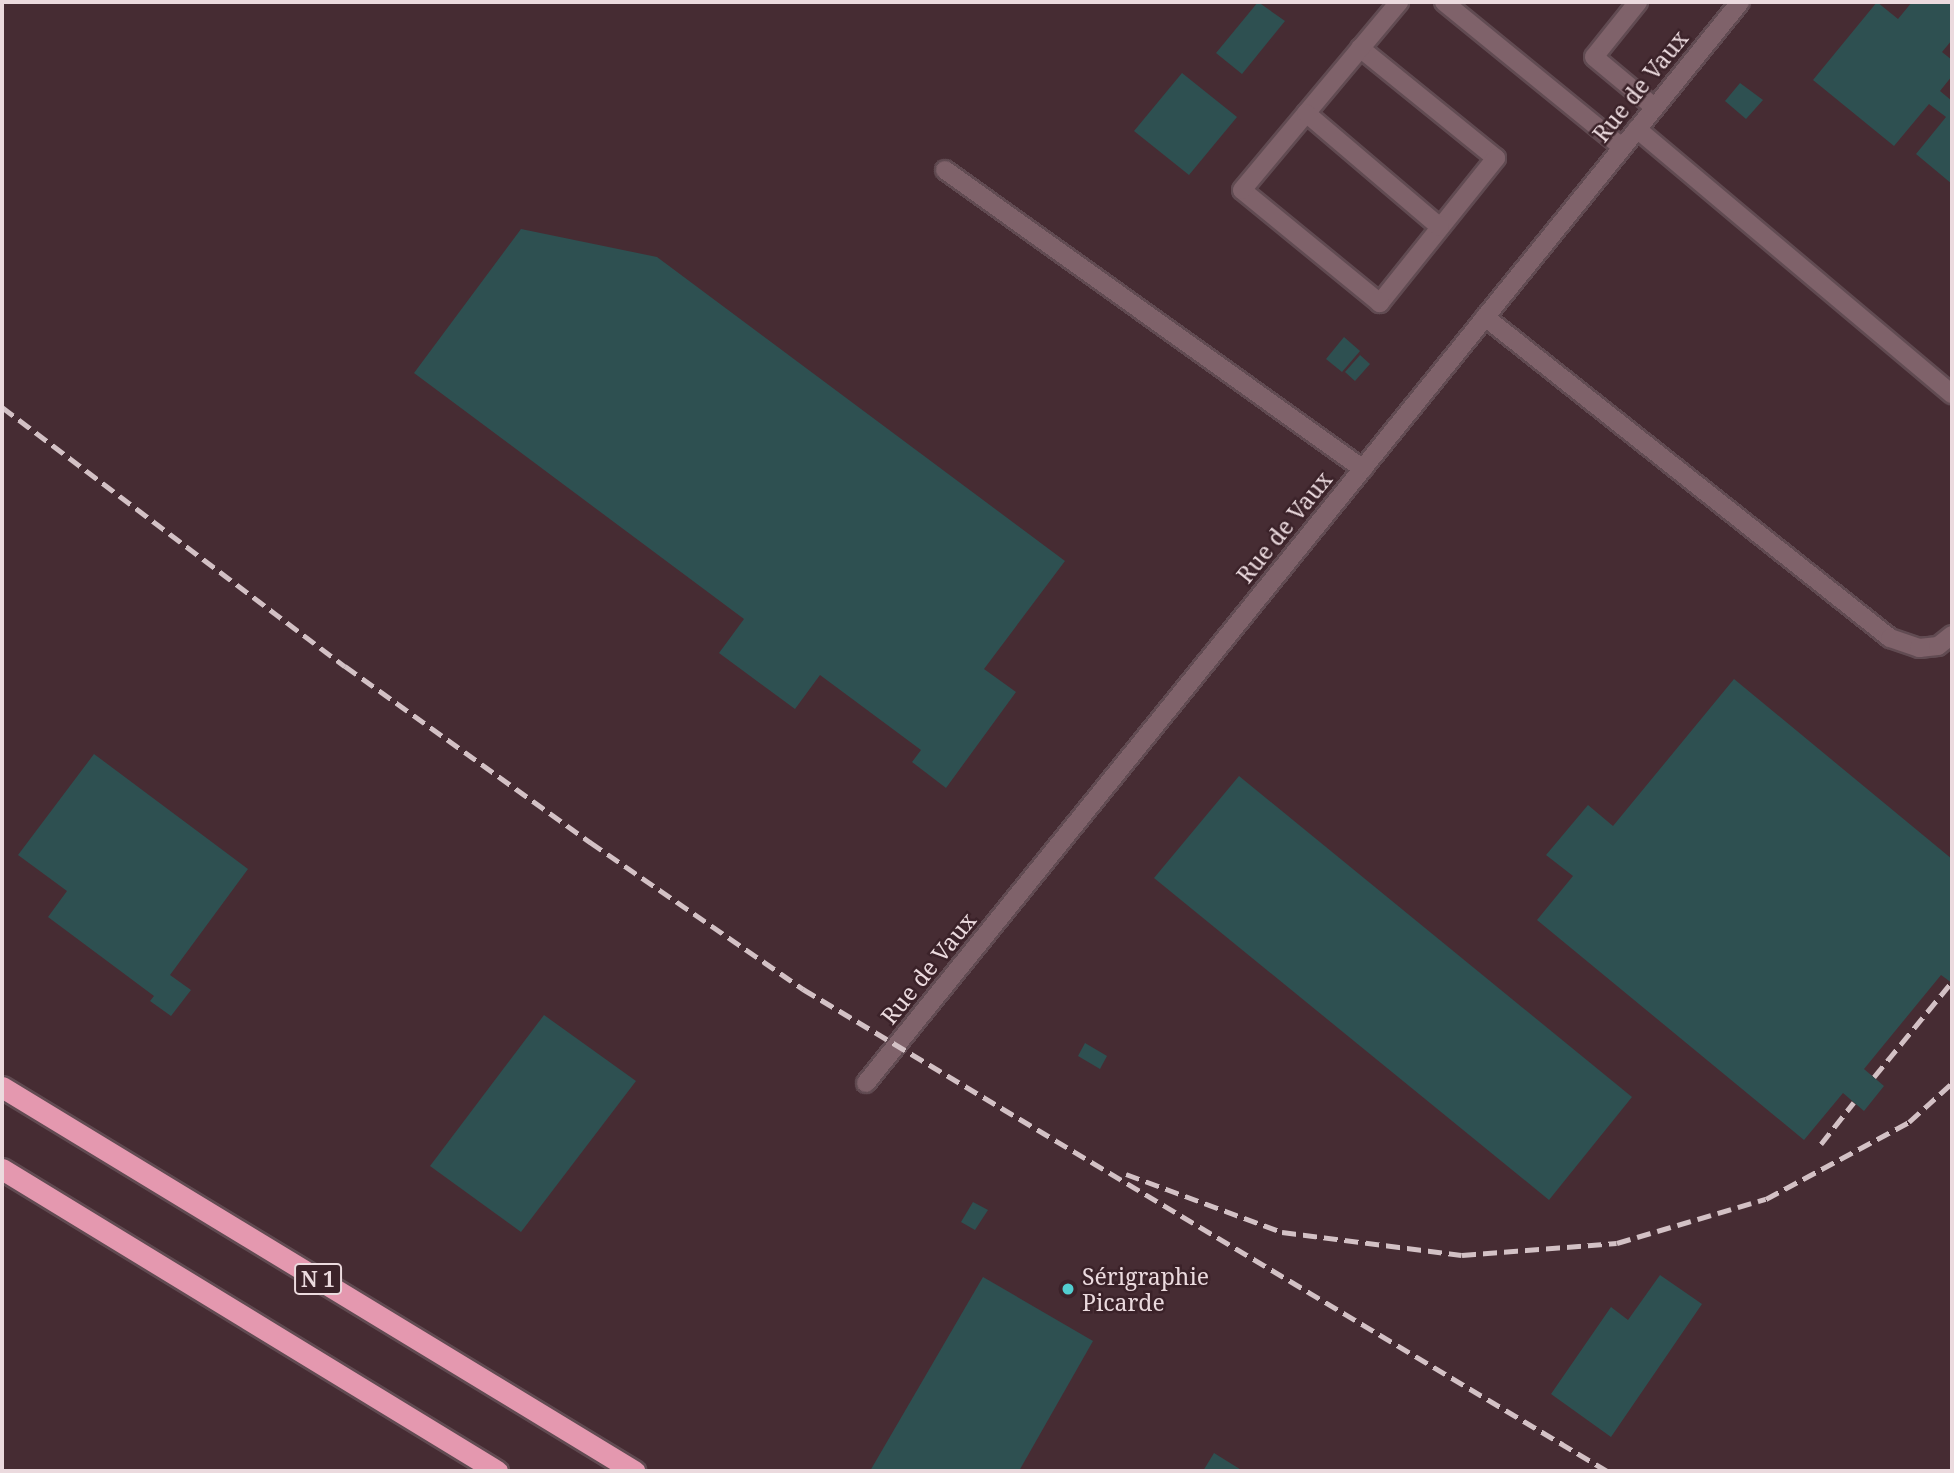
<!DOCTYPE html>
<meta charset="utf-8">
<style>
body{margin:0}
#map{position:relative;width:1954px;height:1473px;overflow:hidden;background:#462c33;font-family:"Noto Serif",serif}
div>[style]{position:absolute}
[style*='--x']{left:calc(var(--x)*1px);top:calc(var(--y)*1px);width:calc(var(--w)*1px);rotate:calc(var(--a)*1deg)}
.building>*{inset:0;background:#2e5051}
.roads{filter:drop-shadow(2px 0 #614b52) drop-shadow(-2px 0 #614b52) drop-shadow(0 2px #614b52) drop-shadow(0 -2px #614b52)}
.lane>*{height:18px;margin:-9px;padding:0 9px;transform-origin:9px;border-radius:9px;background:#7f626a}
.street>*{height:18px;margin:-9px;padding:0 9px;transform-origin:9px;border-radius:9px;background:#7f626a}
.highway>*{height:21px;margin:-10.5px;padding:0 10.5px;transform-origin:10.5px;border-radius:10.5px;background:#e498af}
.rail>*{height:5px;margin-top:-2.5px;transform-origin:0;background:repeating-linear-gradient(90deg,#d3c1c5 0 14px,transparent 0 21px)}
.dots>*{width:19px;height:19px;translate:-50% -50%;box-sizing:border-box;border:4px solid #3b2229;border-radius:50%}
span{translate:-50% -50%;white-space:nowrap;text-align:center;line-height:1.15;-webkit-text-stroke:5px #3b2229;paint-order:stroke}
.shield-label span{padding:2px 5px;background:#3b2229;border:2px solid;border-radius:5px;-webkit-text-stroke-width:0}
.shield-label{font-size:21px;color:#ebdade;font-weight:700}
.street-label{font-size:23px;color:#ebdade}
.poi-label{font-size:23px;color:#ebdade}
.left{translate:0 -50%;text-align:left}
.frame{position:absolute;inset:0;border:4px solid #ebdade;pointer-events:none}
</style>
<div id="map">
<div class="building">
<i style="clip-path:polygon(1258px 2px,1285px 21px,1242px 74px,1216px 53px)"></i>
<i style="clip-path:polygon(1877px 2px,1898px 19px,1912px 2px,1952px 2px,1952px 40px,1942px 52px,1952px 60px,1952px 76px,1940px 91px,1952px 101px,1952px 184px,1916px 154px,1946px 117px,1929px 104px,1894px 146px,1813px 80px)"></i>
<i style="clip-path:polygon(1182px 73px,1237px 117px,1189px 175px,1134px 131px)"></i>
<i style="clip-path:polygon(1740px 83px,1763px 100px,1746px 119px,1725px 101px)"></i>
<i style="clip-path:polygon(521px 229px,657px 257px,1065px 561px,984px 669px,1016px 692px,946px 788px,912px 762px,921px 750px,820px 675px,795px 709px,719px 653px,744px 619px,414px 373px)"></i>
<i style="clip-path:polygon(1344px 337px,1360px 351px,1342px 372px,1326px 359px)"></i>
<i style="clip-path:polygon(1360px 355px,1370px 364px,1355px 381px,1345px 372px)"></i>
<i style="clip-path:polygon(1734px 679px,1952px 859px,1952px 983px,1941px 975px,1864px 1069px,1884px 1086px,1864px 1111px,1843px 1093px,1804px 1140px,1537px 920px,1573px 876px,1546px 855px,1588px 805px,1613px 826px)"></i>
<i style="clip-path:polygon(94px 754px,248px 869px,170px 975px,191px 990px,171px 1016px,150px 1001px,154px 996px,48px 917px,67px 891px,18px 855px)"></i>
<i style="clip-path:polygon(1239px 776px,1632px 1097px,1549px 1200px,1154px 878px)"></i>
<i style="clip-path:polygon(544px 1015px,636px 1081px,521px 1232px,430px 1166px)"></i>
<i style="clip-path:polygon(1085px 1043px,1107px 1056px,1100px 1069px,1078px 1056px)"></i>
<i style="clip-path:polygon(973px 1202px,988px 1210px,975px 1230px,961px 1222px)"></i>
<i style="clip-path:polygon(1660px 1275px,1702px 1304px,1611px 1437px,1551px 1394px,1611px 1307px,1628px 1320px)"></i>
<i style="clip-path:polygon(983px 1277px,1093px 1341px,1019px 1471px,870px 1471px)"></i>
<i style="clip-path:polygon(1214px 1453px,1243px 1471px,1203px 1471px)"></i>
</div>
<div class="roads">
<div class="lane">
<i style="--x:1444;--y:2;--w:230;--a:39.2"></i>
<i style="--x:1638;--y:2;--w:70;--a:128.7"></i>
<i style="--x:1594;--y:57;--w:78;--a:39.8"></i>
<i style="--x:1360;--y:48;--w:175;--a:39"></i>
<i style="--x:1496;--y:158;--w:186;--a:128.7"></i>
<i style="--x:1380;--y:303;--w:178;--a:-140.7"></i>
<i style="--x:1242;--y:190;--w:245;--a:-50.1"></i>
<i style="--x:1306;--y:113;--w:176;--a:40.4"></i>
<i style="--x:1637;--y:129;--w:412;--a:40.1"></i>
<i style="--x:945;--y:170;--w:514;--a:35.58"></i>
<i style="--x:1485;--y:317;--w:517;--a:38.4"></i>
<i style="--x:1890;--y:638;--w:31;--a:19"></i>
<i style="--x:1919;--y:648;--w:19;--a:-6"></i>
<i style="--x:1938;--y:646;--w:18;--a:-38"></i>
</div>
<div class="street">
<i style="--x:866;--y:1083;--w:1390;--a:-51.04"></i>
</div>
<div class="highway">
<i style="--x:2;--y:1087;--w:740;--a:31.28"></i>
<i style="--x:2;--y:1169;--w:580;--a:31.39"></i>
</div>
</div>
<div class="rail">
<i style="--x:2;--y:407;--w:430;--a:37.1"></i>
<i style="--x:345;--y:666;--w:302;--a:35.7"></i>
<i style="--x:590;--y:842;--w:259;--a:34.6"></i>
<i style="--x:803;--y:989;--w:937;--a:30.94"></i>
<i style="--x:1874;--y:1077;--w:122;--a:-50.7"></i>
<i style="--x:1821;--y:1144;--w:53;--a:-51.8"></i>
<i style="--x:1126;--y:1174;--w:166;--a:20.4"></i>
<i style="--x:1282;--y:1232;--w:181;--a:7.3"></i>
<i style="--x:1462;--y:1255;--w:155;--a:-4.4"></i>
<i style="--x:1617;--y:1243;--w:155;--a:-16.5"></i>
<i style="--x:1766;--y:1199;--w:162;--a:-28.3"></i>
<i style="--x:1909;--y:1122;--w:58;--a:-42.2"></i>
</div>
<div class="dots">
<i style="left:1068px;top:1289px;background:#52cdcf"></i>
</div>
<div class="shield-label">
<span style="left:318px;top:1279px">N 1</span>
</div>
<div class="street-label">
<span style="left:1640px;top:86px;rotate:-51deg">Rue de Vaux</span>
<span style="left:1284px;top:527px;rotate:-51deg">Rue de Vaux</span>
<span style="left:928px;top:968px;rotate:-51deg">Rue de Vaux</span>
</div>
<div class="poi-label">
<span class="left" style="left:1082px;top:1289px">Sérigraphie<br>Picarde</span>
</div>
<div class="frame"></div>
</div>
